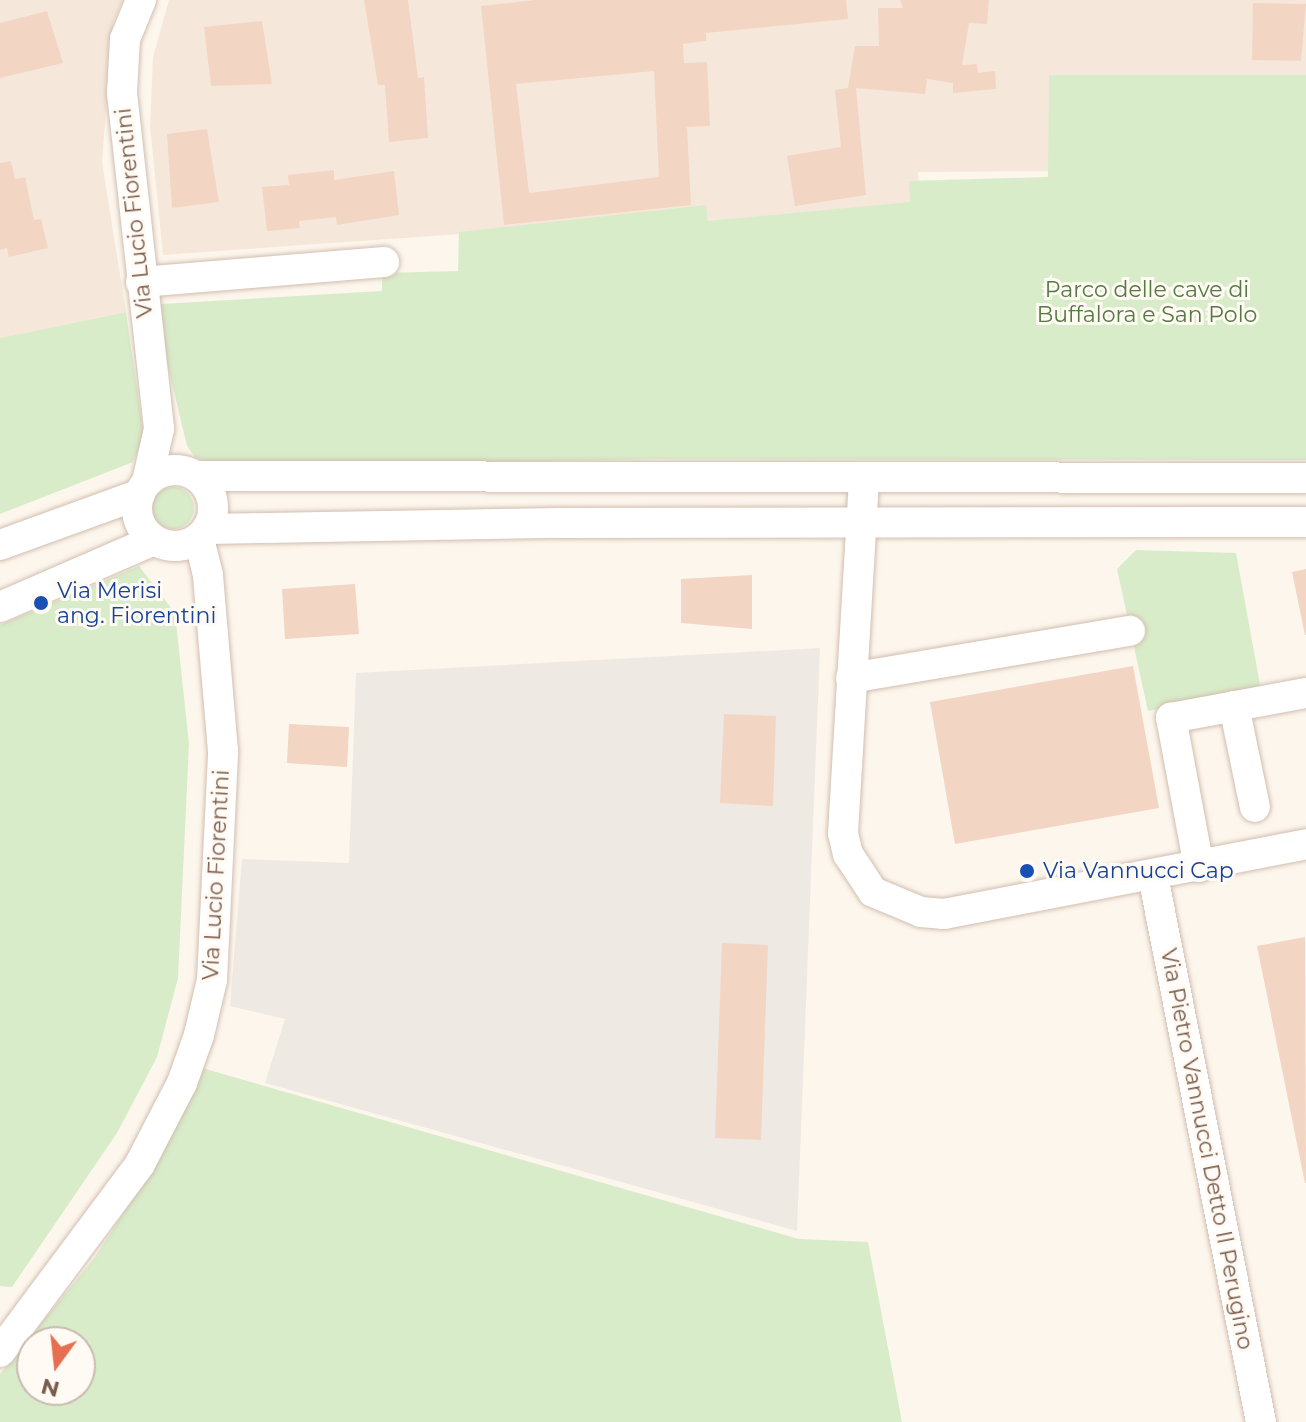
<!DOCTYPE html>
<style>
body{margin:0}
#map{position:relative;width:1306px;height:1422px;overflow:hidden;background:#fdf6ec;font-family:Montserrat,sans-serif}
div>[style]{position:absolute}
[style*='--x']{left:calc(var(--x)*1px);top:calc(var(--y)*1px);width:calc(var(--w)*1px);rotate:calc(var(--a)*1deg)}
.residential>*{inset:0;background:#f5e8da}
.industrial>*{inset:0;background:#efe9e4}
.green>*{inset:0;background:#d8ecc9}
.round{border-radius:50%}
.building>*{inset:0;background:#f3d5c3}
.roads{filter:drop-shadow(0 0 2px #d1beb0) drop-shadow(0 0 2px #d1beb0)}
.minor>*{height:30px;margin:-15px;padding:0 15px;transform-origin:15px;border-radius:15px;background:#fff}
.minor>.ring{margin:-15px;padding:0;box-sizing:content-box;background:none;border:30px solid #fff;border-radius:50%}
.dots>*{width:22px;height:22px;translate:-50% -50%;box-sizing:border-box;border:4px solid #fffaf3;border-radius:50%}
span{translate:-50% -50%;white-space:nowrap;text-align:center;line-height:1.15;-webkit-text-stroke:6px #fffaf3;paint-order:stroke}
.street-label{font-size:22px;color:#7a5c4d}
.park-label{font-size:22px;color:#537a41}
.transit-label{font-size:22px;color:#164399}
.left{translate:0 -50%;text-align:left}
.north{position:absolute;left:16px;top:1326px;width:80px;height:80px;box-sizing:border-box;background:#fffaf3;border:2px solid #cabbb1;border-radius:50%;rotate:195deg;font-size:22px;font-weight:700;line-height:32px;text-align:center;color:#7a5c4d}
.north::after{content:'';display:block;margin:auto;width:28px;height:36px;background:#e76f51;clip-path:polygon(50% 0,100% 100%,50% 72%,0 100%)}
</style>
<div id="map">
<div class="residential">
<div style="clip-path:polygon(0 0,123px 0,113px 21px,102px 162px,126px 312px,0 338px)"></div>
<div style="clip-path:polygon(169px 0,1306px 0,1306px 75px,1053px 78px,1052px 171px,918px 172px,927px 367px,461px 234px,163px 255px,150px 127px,153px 57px)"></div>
</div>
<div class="industrial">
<div style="clip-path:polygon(820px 648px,797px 1231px,265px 1083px,285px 1019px,230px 1006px,242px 859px,349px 863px,356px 673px)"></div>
</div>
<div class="green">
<div style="clip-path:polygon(1049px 75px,1306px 75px,1306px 460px,651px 459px,216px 467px,195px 457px,187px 446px,154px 308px,161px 304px,382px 291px,382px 273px,458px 271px,459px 232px,706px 205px,708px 221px,910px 202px,909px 181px,1048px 177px)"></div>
<div style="clip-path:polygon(126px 312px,144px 436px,133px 462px,0 514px,0 338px)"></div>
<div class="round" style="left:152px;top:487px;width:42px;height:42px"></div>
<div style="clip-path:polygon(1136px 550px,1236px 553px,1261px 690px,1148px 711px,1117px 569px)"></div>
<div style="clip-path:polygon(139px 566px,175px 613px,189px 744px,178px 978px,157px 1057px,117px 1133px,12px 1287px,0 1286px,0 625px)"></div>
<div style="clip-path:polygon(evenodd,202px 1068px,799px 1239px,868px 1242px,902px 1422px,0 1422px,0 1374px,95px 1257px,152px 1169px,202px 1068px,32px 1342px,80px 1342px,80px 1390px,32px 1390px,32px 1342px)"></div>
</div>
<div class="building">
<div style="clip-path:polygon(364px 0,408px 0,418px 78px,424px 77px,428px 138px,389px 142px,385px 85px,378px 85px)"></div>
<div style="clip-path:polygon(evenodd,535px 0,846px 0,848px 19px,706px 33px,706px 41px,683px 44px,684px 63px,707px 62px,710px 126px,687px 127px,691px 205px,504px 225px,481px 6px,535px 0,654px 71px,659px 177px,529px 193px,516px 84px,654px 71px)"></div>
<div style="clip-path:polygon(900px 0,989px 0,987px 24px,969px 23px,962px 65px,977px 64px,978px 73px,995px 71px,996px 89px,953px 93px,953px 83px,927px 79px,925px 94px,856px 88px,866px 195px,795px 206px,787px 156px,841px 147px,835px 90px,848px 88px,855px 46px,879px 46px,878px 8px,903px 8px)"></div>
<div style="clip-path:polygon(1253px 3px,1306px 4px,1301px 61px,1252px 60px)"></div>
<div style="clip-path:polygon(47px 11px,63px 63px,0 78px,0 23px)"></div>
<div style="clip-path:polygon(262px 21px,272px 84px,211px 86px,204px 27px)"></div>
<div style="clip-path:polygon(207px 129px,219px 202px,172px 208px,167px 134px)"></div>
<div style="clip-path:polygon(11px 161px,15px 179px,25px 177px,34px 220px,41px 219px,48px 248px,9px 257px,7px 248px,0 250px,0 163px)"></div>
<div style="clip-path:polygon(334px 170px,334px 180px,394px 171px,399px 215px,337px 225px,336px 217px,299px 221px,300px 228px,267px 231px,262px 187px,289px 185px,288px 175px)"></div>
<div style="clip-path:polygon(1306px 569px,1306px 635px,1305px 635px,1292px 572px)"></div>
<div style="clip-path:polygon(752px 575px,752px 629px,681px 623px,681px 579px)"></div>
<div style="clip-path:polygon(355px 584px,359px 634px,285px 639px,282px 589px)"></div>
<div style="clip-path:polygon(1133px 666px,1159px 808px,955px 844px,930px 702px)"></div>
<div style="clip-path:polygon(724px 714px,776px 716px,773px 806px,720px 803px)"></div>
<div style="clip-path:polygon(289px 724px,349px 727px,347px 767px,287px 763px)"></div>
<div style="clip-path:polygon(1305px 937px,1306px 1183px,1305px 1183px,1257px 946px)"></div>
<div style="clip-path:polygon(722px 943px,768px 945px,761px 1140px,715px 1138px)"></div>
</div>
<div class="roads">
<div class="minor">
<div style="--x:141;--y:0;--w:42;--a:112.3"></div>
<div style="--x:125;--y:39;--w:54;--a:93.2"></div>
<div style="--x:122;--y:93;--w:338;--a:83.7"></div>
<div style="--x:159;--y:429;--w:54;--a:102.8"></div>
<div style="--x:141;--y:282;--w:244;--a:-4.7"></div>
<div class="ring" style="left:137px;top:470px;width:46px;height:46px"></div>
<div style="--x:196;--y:476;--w:1110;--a:0.1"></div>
<div style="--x:864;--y:480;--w:354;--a:93.4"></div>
<div style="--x:843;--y:833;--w:22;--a:77"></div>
<div style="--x:848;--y:854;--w:45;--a:56.7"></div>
<div style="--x:873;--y:892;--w:52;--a:22.6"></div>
<div style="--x:921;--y:912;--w:23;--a:5"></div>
<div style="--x:944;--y:914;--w:369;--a:-10.9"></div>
<div style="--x:207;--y:529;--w:351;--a:-1"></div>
<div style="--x:558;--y:523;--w:748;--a:-0.08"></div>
<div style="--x:0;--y:545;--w:149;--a:-20"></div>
<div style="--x:0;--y:607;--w:168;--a:-23.5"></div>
<div style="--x:851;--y:678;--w:283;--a:-9.6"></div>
<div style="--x:1234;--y:706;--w:103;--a:78.3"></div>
<div style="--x:1199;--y:867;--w:152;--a:-100.6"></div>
<div style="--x:1171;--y:718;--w:137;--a:-10.5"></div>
<div style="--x:1153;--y:876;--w:557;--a:78.81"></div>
<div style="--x:0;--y:1352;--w:234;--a:-53.3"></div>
<div style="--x:140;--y:1164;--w:91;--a:-62.6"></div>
<div style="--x:182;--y:1083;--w:51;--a:-70.5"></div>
<div style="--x:199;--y:1035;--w:57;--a:-76.7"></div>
<div style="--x:212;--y:980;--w:229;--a:-87.2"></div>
<div style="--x:223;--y:751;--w:177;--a:-94.9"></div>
<div style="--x:208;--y:575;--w:38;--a:-104"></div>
</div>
</div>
<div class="dots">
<div style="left:41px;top:603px;background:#1a4fb4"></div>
<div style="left:1027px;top:871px;background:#1a4fb4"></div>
</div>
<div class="street-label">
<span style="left:134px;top:213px;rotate:-96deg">Via Lucio Fiorentini</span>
<span style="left:216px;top:875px;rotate:-87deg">Via Lucio Fiorentini</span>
<span style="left:1207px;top:1149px;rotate:79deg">Via Pietro Vannucci Detto Il Perugino</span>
</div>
<div class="park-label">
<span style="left:1147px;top:302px">Parco delle cave di<br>Buffalora e San Polo</span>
</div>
<div class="transit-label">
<span class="left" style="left:57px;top:603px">Via Merisi<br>ang. Fiorentini</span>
<span class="left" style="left:1043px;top:871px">Via Vannucci Cap</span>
</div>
<div class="north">N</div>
</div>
